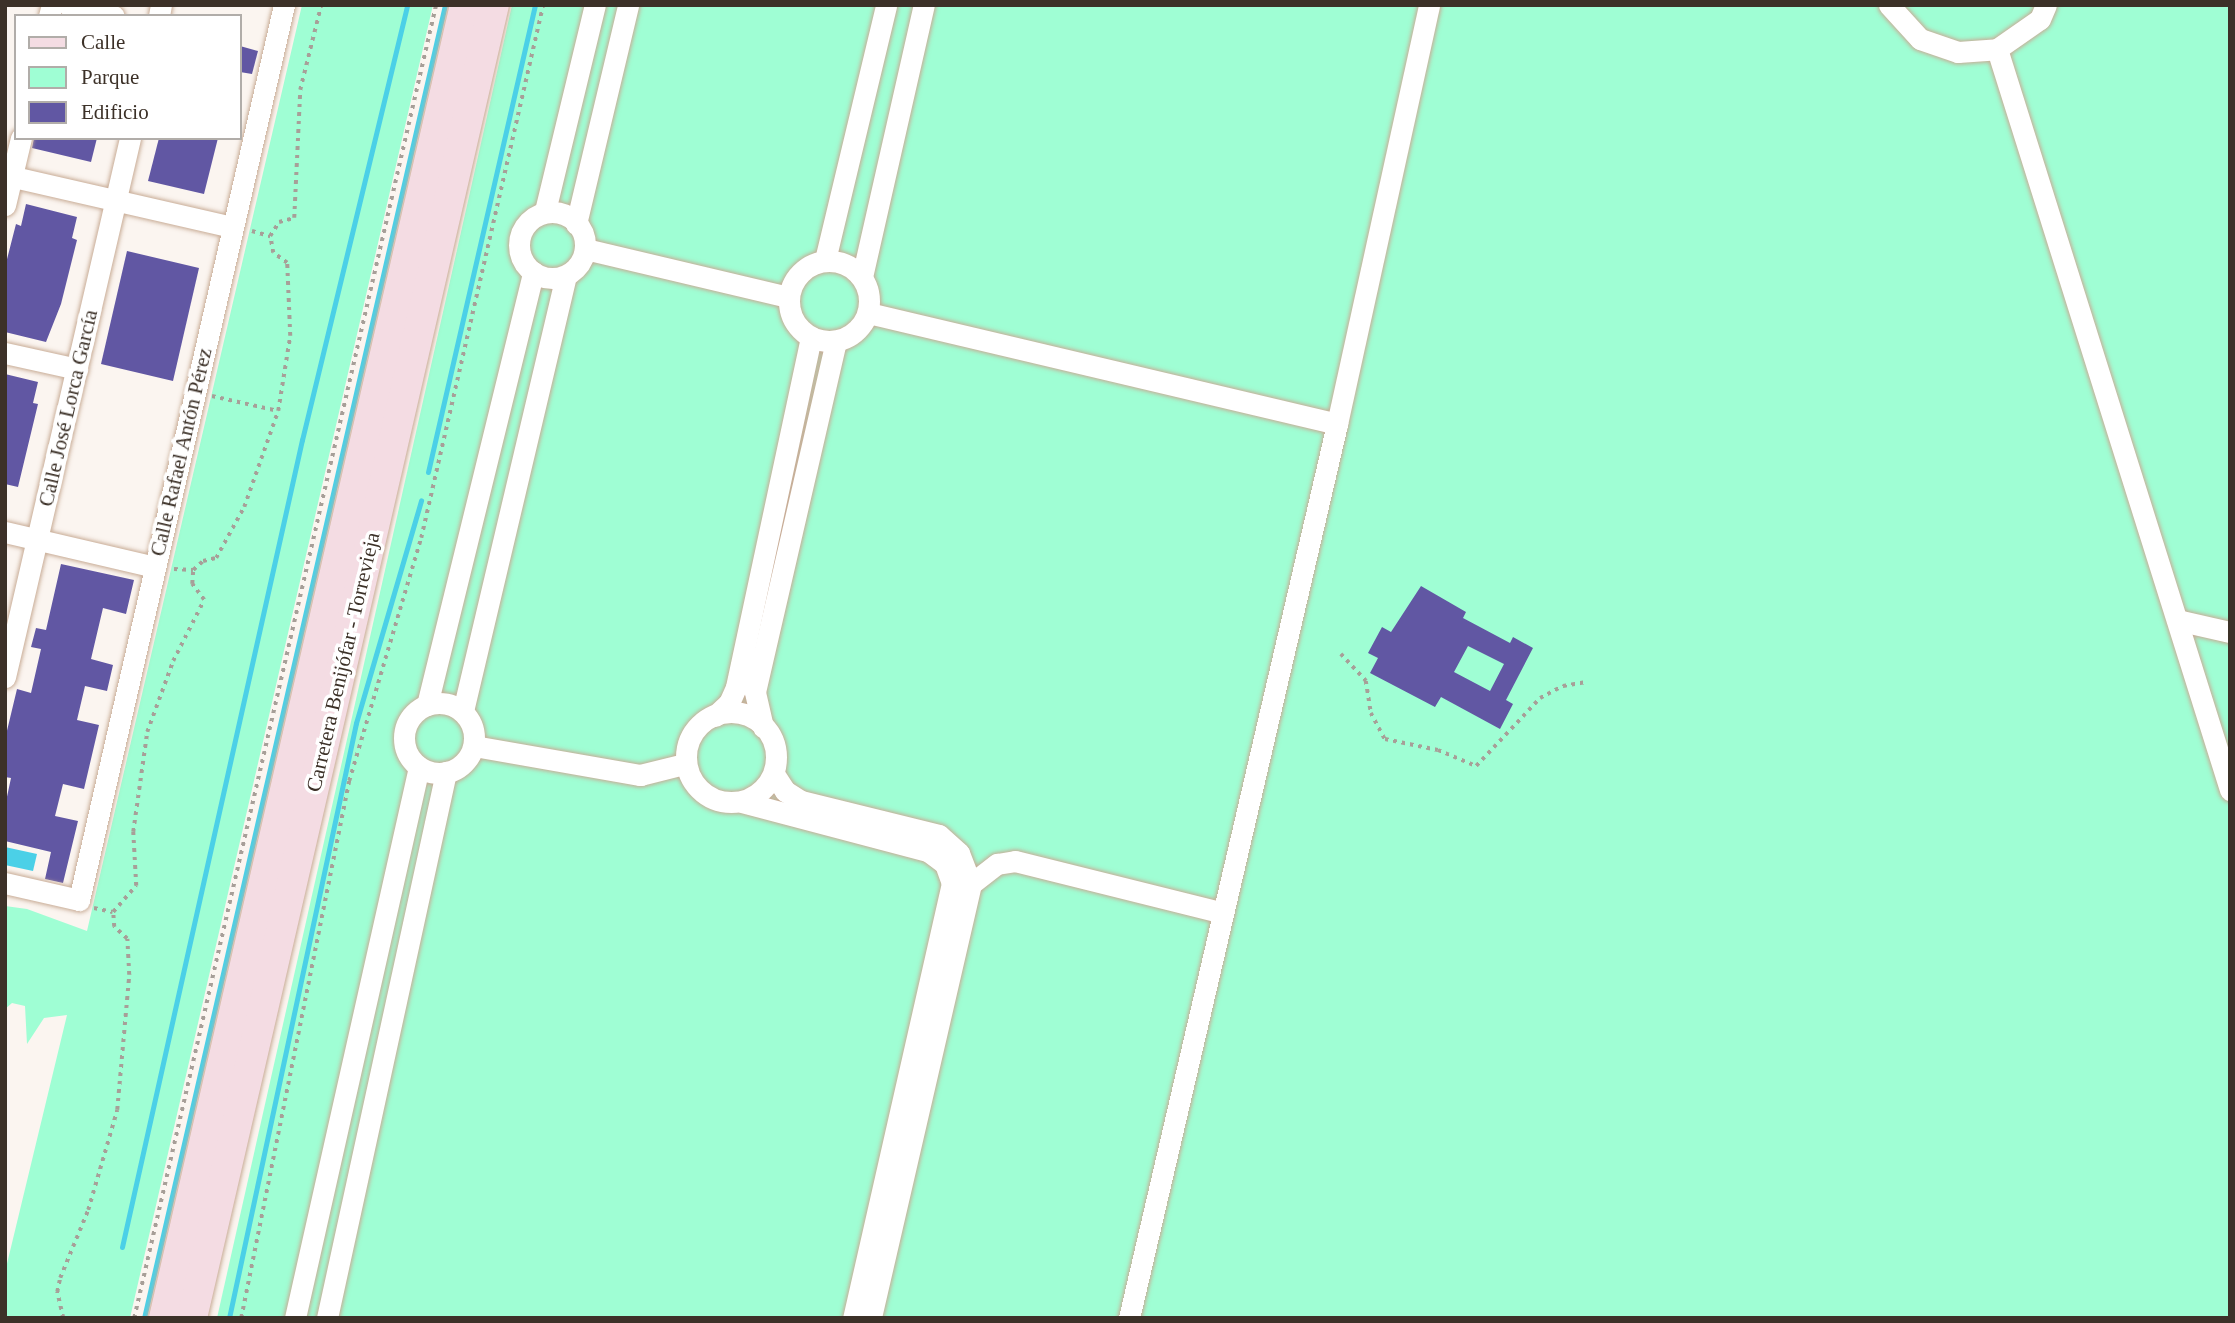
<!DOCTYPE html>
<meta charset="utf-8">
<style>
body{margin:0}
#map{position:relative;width:2235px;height:1323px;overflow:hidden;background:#fbf5f0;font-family:"Times New Roman",serif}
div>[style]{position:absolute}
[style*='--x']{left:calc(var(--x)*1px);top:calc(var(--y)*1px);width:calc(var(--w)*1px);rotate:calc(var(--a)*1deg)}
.green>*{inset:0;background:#9ffed4}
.water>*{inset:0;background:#4bd0e7}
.stream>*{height:5px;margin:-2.5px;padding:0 2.5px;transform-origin:2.5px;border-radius:2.5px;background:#4bd0e7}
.building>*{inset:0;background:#6157a3}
.path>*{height:3.5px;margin-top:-1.75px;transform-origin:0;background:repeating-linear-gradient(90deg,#a79f98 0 3.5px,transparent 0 8.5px)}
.roads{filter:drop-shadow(0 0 2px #c8ac96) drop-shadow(0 0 2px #c8ac96)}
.minor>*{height:21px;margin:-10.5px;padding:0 10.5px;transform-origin:10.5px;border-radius:10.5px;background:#fff}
.minor>.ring{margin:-10.5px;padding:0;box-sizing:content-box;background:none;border:21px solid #fff;border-radius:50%}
.secondary>*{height:30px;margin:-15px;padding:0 15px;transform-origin:15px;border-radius:15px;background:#f4dce3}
span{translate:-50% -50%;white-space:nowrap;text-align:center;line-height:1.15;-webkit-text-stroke:7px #fff;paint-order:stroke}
.street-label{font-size:21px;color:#3c3128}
.frame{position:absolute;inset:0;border:7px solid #3c3128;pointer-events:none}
.legend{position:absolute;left:14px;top:14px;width:228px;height:126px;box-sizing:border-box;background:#fff;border:2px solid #b1ada9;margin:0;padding:9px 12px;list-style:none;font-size:21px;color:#3c3128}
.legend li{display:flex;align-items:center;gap:14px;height:35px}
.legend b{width:35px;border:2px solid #b1ada9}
</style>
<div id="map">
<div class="green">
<div style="clip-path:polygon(302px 5px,433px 5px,130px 1318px,5px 1318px,5px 1272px,67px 1015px,44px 1018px,27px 1044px,25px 1006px,12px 1003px,5px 1009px,5px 906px,27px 909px,87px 931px)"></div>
<div style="clip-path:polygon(512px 5px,2230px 5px,2230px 1318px,217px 1318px)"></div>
</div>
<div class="water">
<div style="clip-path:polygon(5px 847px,37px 854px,33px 871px,5px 865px)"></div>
</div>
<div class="stream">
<div style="--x:428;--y:472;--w:479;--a:-77.1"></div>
<div style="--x:122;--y:1247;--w:827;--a:-77.43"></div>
<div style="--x:302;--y:440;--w:447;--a:-76.4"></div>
<div style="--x:144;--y:1318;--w:1347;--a:-77.09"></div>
<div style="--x:229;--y:1318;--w:608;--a:-77.95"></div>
<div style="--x:356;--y:723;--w:232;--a:-73.7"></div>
</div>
<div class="building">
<div style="clip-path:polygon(240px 46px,258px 51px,252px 74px,240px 72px)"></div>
<div style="clip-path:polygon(34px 138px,97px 138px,91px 162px,32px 148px)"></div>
<div style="clip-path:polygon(159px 138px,218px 138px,204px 194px,148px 181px)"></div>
<div style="clip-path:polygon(26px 204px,77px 217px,72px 238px,77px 240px,61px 304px,46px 342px,5px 332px,5px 267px,16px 224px,21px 226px)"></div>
<div style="clip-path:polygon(127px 251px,199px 268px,173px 381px,101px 364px)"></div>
<div style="clip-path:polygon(5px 374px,38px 382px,33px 403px,38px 404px,18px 487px,5px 484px)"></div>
<div style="clip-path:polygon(61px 564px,134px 580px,126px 614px,103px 608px,91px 659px,113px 665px,107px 691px,85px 686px,77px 720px,99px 725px,84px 789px,63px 784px,55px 816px,78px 821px,63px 883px,45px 879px,51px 852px,5px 841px,5px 806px,11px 778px,5px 777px,5px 739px,17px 689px,31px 693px,41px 649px,31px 647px,36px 628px,46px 630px)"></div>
<div style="clip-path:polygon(evenodd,1421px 586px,1466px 612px,1463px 618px,1510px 643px,1513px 637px,1533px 648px,1506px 700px,1513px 704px,1500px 729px,1441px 697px,1435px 707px,1370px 673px,1378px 658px,1368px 653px,1382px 627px,1391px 632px,1421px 586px,1468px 646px,1504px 664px,1490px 691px,1454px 672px,1468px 646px)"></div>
</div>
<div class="path">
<div style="--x:252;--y:231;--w:19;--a:16"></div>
<div style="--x:212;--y:396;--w:68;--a:12.8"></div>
<div style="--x:174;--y:569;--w:19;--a:3"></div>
<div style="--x:1341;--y:654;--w:37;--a:47"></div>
<div style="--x:1366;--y:681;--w:32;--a:81"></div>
<div style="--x:1371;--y:713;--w:30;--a:62"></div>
<div style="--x:1385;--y:739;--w:54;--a:11.7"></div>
<div style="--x:1438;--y:750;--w:41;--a:22.8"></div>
<div style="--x:1476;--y:766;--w:93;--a:-46.7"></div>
<div style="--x:1540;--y:698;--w:26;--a:-28"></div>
<div style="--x:1563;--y:686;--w:22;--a:-10"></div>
<div style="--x:94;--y:908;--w:19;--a:12"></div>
<div style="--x:63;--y:1318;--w:27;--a:-103"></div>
<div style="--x:57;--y:1292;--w:14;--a:-78"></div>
<div style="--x:60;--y:1278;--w:74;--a:-67.6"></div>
<div style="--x:88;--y:1210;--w:104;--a:-73.8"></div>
<div style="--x:117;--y:1110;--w:136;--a:-84.9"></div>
<div style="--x:129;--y:975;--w:36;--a:-93"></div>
<div style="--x:127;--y:939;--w:18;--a:-137"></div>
<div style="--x:114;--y:927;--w:15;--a:-94"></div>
<div style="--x:113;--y:912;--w:35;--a:-49"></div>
<div style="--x:136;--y:886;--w:54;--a:-93.2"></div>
<div style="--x:133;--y:832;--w:101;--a:-82"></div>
<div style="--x:147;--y:732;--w:76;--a:-69.9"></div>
<div style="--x:173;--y:661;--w:68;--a:-63.1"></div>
<div style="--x:204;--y:600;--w:20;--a:-127"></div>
<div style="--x:192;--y:584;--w:14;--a:-86"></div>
<div style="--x:193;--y:570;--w:13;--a:-42"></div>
<div style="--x:203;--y:561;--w:13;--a:-13"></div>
<div style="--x:216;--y:558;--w:58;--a:-61.2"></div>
<div style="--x:244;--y:507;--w:102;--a:-70.5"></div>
<div style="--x:278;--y:411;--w:76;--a:-80.9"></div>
<div style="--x:290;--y:336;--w:73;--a:-92.4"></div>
<div style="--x:287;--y:263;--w:17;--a:-144"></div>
<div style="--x:273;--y:253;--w:17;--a:-100"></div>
<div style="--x:270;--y:236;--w:17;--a:-57"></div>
<div style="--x:279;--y:222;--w:16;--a:-15"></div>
<div style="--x:294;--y:218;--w:128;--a:-87.3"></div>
<div style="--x:300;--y:90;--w:88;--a:-76.1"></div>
<div style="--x:134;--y:1318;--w:1347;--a:-77.05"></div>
<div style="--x:241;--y:1318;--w:548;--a:-78.63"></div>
<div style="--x:349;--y:781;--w:253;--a:-73.5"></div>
<div style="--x:421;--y:538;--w:547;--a:-77.11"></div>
</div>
<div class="roads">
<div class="minor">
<div style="--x:68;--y:5;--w:47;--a:13.4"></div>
<div style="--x:1889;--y:5;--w:46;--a:47.6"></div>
<div style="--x:1920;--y:39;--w:40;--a:18.9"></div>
<div style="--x:1958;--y:52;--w:39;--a:-4"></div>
<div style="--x:1997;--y:49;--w:52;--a:-34.9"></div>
<div style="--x:2040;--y:19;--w:15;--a:-67"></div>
<div style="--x:49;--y:16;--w:11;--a:-75"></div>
<div style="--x:159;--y:16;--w:11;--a:-80"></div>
<div style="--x:1997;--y:49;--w:777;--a:72.54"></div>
<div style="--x:5;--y:175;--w:233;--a:12.9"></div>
<div style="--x:5;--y:205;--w:69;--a:-76.6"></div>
<div style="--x:545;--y:211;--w:212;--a:-76.4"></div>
<div class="ring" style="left:519px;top:212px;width:45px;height:45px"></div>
<div style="--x:576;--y:224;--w:225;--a:-76.6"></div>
<div style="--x:585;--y:249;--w:209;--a:13.3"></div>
<div style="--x:825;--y:260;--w:262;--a:-76.5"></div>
<div class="ring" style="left:789px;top:261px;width:59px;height:59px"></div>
<div style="--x:862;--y:277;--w:279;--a:-77.2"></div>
<div style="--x:868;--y:313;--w:482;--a:13.3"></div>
<div style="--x:5;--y:353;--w:74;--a:12.5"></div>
<div style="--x:5;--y:532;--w:154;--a:13.1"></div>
<div style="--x:2177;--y:620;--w:54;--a:12.8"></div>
<div style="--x:5;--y:677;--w:553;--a:-76.94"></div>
<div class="ring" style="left:404px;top:703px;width:49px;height:49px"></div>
<div style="--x:427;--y:705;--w:446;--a:-76.2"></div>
<div style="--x:463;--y:711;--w:447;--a:-76.7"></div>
<div class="ring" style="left:686px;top:712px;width:69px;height:69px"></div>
<div style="--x:715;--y:716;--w:19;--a:-43"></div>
<div style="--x:729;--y:703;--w:17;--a:-66"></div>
<div style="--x:736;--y:687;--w:358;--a:-77.9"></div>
<div style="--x:763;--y:727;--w:36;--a:-103"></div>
<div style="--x:755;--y:692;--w:360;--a:-77"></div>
<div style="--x:474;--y:746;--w:169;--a:9.9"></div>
<div style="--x:640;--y:775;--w:45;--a:-14"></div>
<div style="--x:774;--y:774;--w:20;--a:57"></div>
<div style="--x:785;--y:791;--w:19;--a:32"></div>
<div style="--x:801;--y:801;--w:142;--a:13.8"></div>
<div style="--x:939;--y:835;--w:27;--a:42"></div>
<div style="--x:959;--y:853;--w:33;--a:69"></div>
<div style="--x:971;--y:884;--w:445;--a:103"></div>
<div style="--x:742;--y:802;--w:192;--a:14.8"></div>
<div style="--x:928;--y:851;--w:21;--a:37"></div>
<div style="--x:945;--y:864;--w:20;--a:70"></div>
<div style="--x:952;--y:883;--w:446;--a:102.8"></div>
<div style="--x:5;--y:883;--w:76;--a:12.9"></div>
<div style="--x:79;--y:900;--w:918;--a:-77.1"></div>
<div style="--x:971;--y:884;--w:33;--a:-38"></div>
<div style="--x:997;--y:864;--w:18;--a:-9"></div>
<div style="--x:1015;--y:861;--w:214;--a:14"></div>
<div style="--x:295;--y:1318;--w:565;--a:-77.32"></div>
<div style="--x:327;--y:1318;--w:559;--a:-77.7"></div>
<div style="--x:1129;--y:1318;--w:918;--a:-76.9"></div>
<div style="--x:1337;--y:424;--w:429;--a:-77.6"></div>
</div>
<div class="secondary">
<div style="--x:164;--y:1318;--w:1347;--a:-77.09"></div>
<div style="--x:192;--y:1318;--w:1347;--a:-77.05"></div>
</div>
</div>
<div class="street-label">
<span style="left:68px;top:408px;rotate:-77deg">Calle José Lorca García</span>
<span style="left:181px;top:452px;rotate:-77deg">Calle Rafael Antón Pérez</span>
<span style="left:343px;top:662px;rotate:-77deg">Carretera Benijófar - Torrevieja</span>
</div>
<div class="frame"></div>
<ul class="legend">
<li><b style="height:9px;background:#f4dce3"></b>Calle</li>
<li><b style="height:19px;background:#9ffed4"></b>Parque</li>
<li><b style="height:19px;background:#6157a3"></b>Edificio</li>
</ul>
</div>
